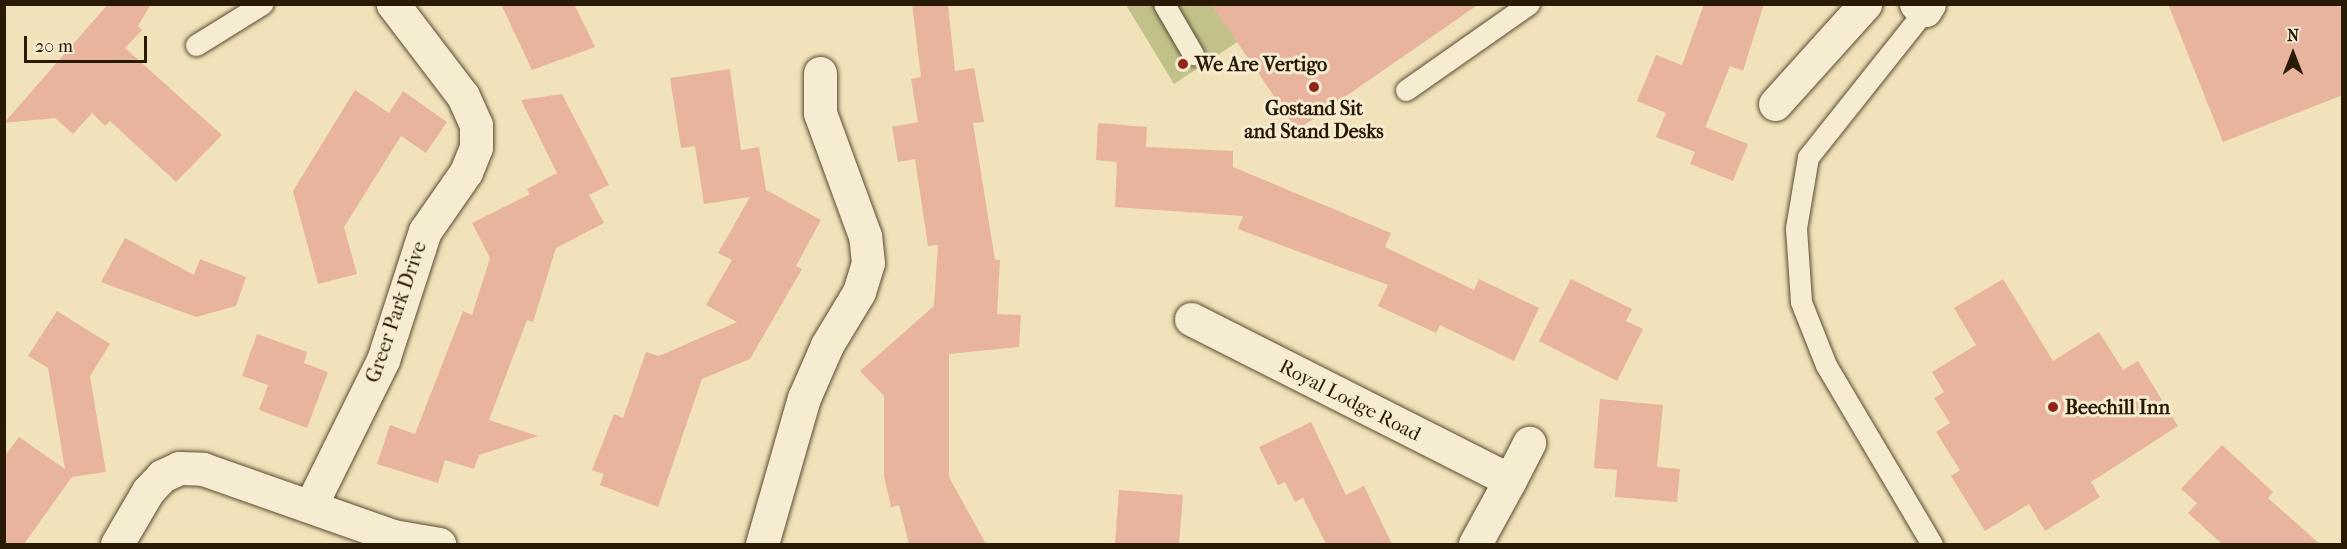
<!DOCTYPE html>
<style>
body{margin:0}
#map{position:relative;width:2347px;height:549px;overflow:hidden;background:#f1e2b9;font-family:"IM FELL French Canon",serif}
div>[style]{position:absolute}
[style*='--x']{left:calc(var(--x)*1px);top:calc(var(--y)*1px);width:calc(var(--w)*1px);rotate:calc(var(--a)*1deg)}
.green>*{inset:0;background:#c2c18a}
.building>*{inset:0;background:#e9b49e}
.roads{filter:drop-shadow(0 0 2px #5a4c32) drop-shadow(0 0 2px #5a4c32)}
.service>*{height:21px;margin:-10.5px;padding:0 10.5px;transform-origin:10.5px;border-radius:10.5px;background:#f6ecd2}
.minor>*{height:33px;margin:-16.5px;padding:0 16.5px;transform-origin:16.5px;border-radius:16.5px;background:#f6ecd2}
.dots>*{width:16px;height:16px;translate:-50% -50%;box-sizing:border-box;border:3px solid #f6ecd2;border-radius:50%}
span{translate:-50% -50%;white-space:nowrap;text-align:center;line-height:1.15;-webkit-text-stroke:6px #f6ecd2;paint-order:stroke}
.poi-label{font-size:20px;color:#281a05;font-weight:700}
.left{translate:0 -50%;text-align:left}
.street-label{font-size:20px;color:#281a05}
.frame{position:absolute;inset:0;border:6px solid #281a05;pointer-events:none}
.north{position:absolute;left:2263px;top:24px;width:60px;height:60px;-webkit-text-stroke:4px #f6ecd2;paint-order:stroke;rotate:0deg;font-size:16px;font-weight:700;line-height:24px;text-align:center;color:#281a05}
.north::after{content:'';display:block;margin:auto;width:21px;height:27px;background:#281a05;clip-path:polygon(50% 0,100% 100%,50% 72%,0 100%)}
.scale{position:absolute;left:24px;top:36px;width:123px;height:27px;box-sizing:border-box;border:3px solid #281a05;border-top:0;padding-left:8px;font-size:18px;line-height:21px;white-space:nowrap;color:#281a05;-webkit-text-stroke:4px #f6ecd2;paint-order:stroke}
</style>
<div id="map">
<div class="green">
<div style="clip-path:polygon(1126px 5px,1293px 5px,1174px 84px)"></div>
</div>
<div class="building">
<div style="clip-path:polygon(108px 4px,151px 4px,138px 26px,142px 30px,125px 48px,222px 135px,176px 182px,110px 121px,105px 126px,92px 113px,73px 134px,55px 118px,4px 123px)"></div>
<div style="clip-path:polygon(501px 4px,574px 4px,595px 47px,532px 70px)"></div>
<div style="clip-path:polygon(912px 4px,948px 4px,955px 71px,974px 68px,984px 122px,973px 123px,995px 260px,1000px 260px,997px 314px,1021px 315px,1019px 347px,949px 354px,949px 477px,986px 544px,909px 544px,899px 505px,891px 507px,884px 476px,884px 396px,860px 371px,934px 306px,938px 245px,928px 246px,915px 159px,898px 162px,892px 127px,918px 122px,911px 79px,921px 77px)"></div>
<div style="clip-path:polygon(1211px 4px,1479px 4px,1297px 130px)"></div>
<div style="clip-path:polygon(1704px 4px,1764px 4px,1743px 71px,1730px 66px,1703px 133px,1705px 127px,1748px 144px,1733px 181px,1690px 164px,1695px 152px,1656px 137px,1666px 113px,1637px 101px,1656px 55px,1682px 65px)"></div>
<div style="clip-path:polygon(2168px 4px,2343px 4px,2343px 95px,2223px 142px)"></div>
<div style="clip-path:polygon(730px 69px,741px 150px,759px 147px,766px 190px,821px 220px,796px 266px,802px 269px,750px 359px,702px 379px,658px 507px,600px 485px,604px 474px,592px 470px,614px 414px,623px 418px,646px 352px,659px 356px,737px 322px,706px 305px,732px 260px,718px 253px,750px 197px,704px 204px,695px 146px,681px 148px,670px 78px)"></div>
<div style="clip-path:polygon(355px 90px,389px 113px,403px 91px,447px 122px,426px 153px,401px 136px,344px 227px,357px 274px,318px 284px,293px 191px)"></div>
<div style="clip-path:polygon(562px 94px,609px 185px,589px 195px,604px 223px,556px 248px,533px 322px,527px 320px,489px 420px,538px 436px,479px 455px,474px 469px,445px 460px,438px 483px,377px 464px,390px 425px,415px 434px,463px 311px,472px 315px,490px 258px,472px 223px,530px 194px,527px 189px,557px 173px,521px 100px)"></div>
<div style="clip-path:polygon(1098px 123px,1147px 127px,1146px 147px,1233px 151px,1233px 167px,1391px 233px,1385px 247px,1474px 290px,1479px 279px,1539px 308px,1514px 361px,1440px 325px,1436px 333px,1378px 306px,1388px 285px,1238px 229px,1243px 216px,1115px 207px,1117px 162px,1096px 160px)"></div>
<div style="clip-path:polygon(125px 238px,194px 275px,200px 259px,246px 277px,236px 306px,196px 317px,101px 282px)"></div>
<div style="clip-path:polygon(1571px 279px,1632px 309px,1626px 321px,1643px 329px,1617px 381px,1539px 341px)"></div>
<div style="clip-path:polygon(2003px 279px,2053px 361px,2099px 332px,2123px 370px,2138px 361px,2178px 426px,2091px 482px,2100px 497px,2045px 531px,2029px 504px,1985px 531px,1951px 476px,1960px 470px,1936px 432px,1950px 423px,1934px 398px,1944px 392px,1932px 372px,1976px 345px,1954px 308px)"></div>
<div style="clip-path:polygon(57px 311px,110px 344px,90px 376px,106px 472px,72px 477px,24px 544px,4px 544px,4px 457px,19px 437px,65px 469px,48px 368px,28px 356px)"></div>
<div style="clip-path:polygon(257px 334px,307px 352px,304px 363px,328px 372px,307px 428px,259px 410px,268px 385px,242px 376px)"></div>
<div style="clip-path:polygon(1600px 399px,1663px 405px,1657px 467px,1680px 469px,1677px 502px,1615px 497px,1617px 470px,1594px 468px)"></div>
<div style="clip-path:polygon(1311px 422px,1346px 495px,1364px 486px,1392px 544px,1326px 544px,1303px 498px,1295px 502px,1285px 482px,1278px 485px,1259px 447px)"></div>
<div style="clip-path:polygon(2222px 445px,2273px 492px,2268px 498px,2320px 544px,2222px 544px,2188px 513px,2197px 503px,2181px 489px)"></div>
<div style="clip-path:polygon(1119px 490px,1183px 495px,1179px 544px,1115px 544px)"></div>
</div>
<div class="roads">
<div class="service">
<div style="--x:1164;--y:4;--w:58;--a:59.9"></div>
<div style="--x:1925;--y:10;--w:188;--a:128.5"></div>
<div style="--x:1808;--y:157;--w:72;--a:99.6"></div>
<div style="--x:1796;--y:228;--w:74;--a:86.1"></div>
<div style="--x:1801;--y:302;--w:68;--a:68.4"></div>
<div style="--x:1826;--y:365;--w:208;--a:59.4"></div>
<div style="--x:196;--y:45;--w:78;--a:-31.8"></div>
<div style="--x:1406;--y:90;--w:150;--a:-35"></div>
</div>
<div class="minor">
<div style="--x:1916;--y:4;--w:11;--a:34"></div>
<div style="--x:1925;--y:10;--w:7;--a:-56"></div>
<div style="--x:1775;--y:104;--w:135;--a:-48"></div>
<div style="--x:1191;--y:319;--w:357;--a:26.8"></div>
<div style="--x:1510;--y:480;--w:73;--a:118.7"></div>
<div style="--x:1510;--y:480;--w:42;--a:-62.8"></div>
<div style="--x:311;--y:505;--w:162;--a:-63.6"></div>
<div style="--x:383;--y:360;--w:136;--a:-72"></div>
<div style="--x:425;--y:231;--w:72;--a:-55.2"></div>
<div style="--x:466;--y:172;--w:27;--a:-68"></div>
<div style="--x:476;--y:147;--w:22;--a:-90"></div>
<div style="--x:476;--y:125;--w:32;--a:-114"></div>
<div style="--x:463;--y:96;--w:116;--a:-127.3"></div>
<div style="--x:117;--y:544;--w:61;--a:-59.7"></div>
<div style="--x:148;--y:491;--w:21;--a:-47"></div>
<div style="--x:162;--y:476;--w:19;--a:-25"></div>
<div style="--x:179;--y:468;--w:24;--a:2"></div>
<div style="--x:203;--y:469;--w:201;--a:19.4"></div>
<div style="--x:393;--y:536;--w:47;--a:9.9"></div>
<div style="--x:762;--y:544;--w:152;--a:-74"></div>
<div style="--x:804;--y:398;--w:58;--a:-66.5"></div>
<div style="--x:827;--y:345;--w:62;--a:-58.9"></div>
<div style="--x:859;--y:292;--w:30;--a:-73"></div>
<div style="--x:868;--y:263;--w:27;--a:-96"></div>
<div style="--x:865;--y:236;--w:131;--a:-110.1"></div>
<div style="--x:820;--y:113;--w:40;--a:-90"></div>
</div>
</div>
<div class="dots">
<div style="left:1183px;top:64px;background:#8f2418"></div>
<div style="left:1314px;top:87px;background:#8f2418"></div>
<div style="left:2053px;top:407px;background:#8f2418"></div>
</div>
<div class="poi-label">
<span class="left" style="left:1195px;top:64px">We Are Vertigo</span>
<span style="left:1314px;top:120px">Gostand Sit<br>and Stand Desks</span>
<span class="left" style="left:2065px;top:407px">Beechill Inn</span>
</div>
<div class="street-label">
<span style="left:396px;top:312px;rotate:-71deg">Greer Park Drive</span>
<span style="left:1350px;top:400px;rotate:27deg">Royal Lodge Road</span>
</div>
<div class="frame"></div>
<div class="north">N</div>
<div class="scale">20 m</div>
</div>
